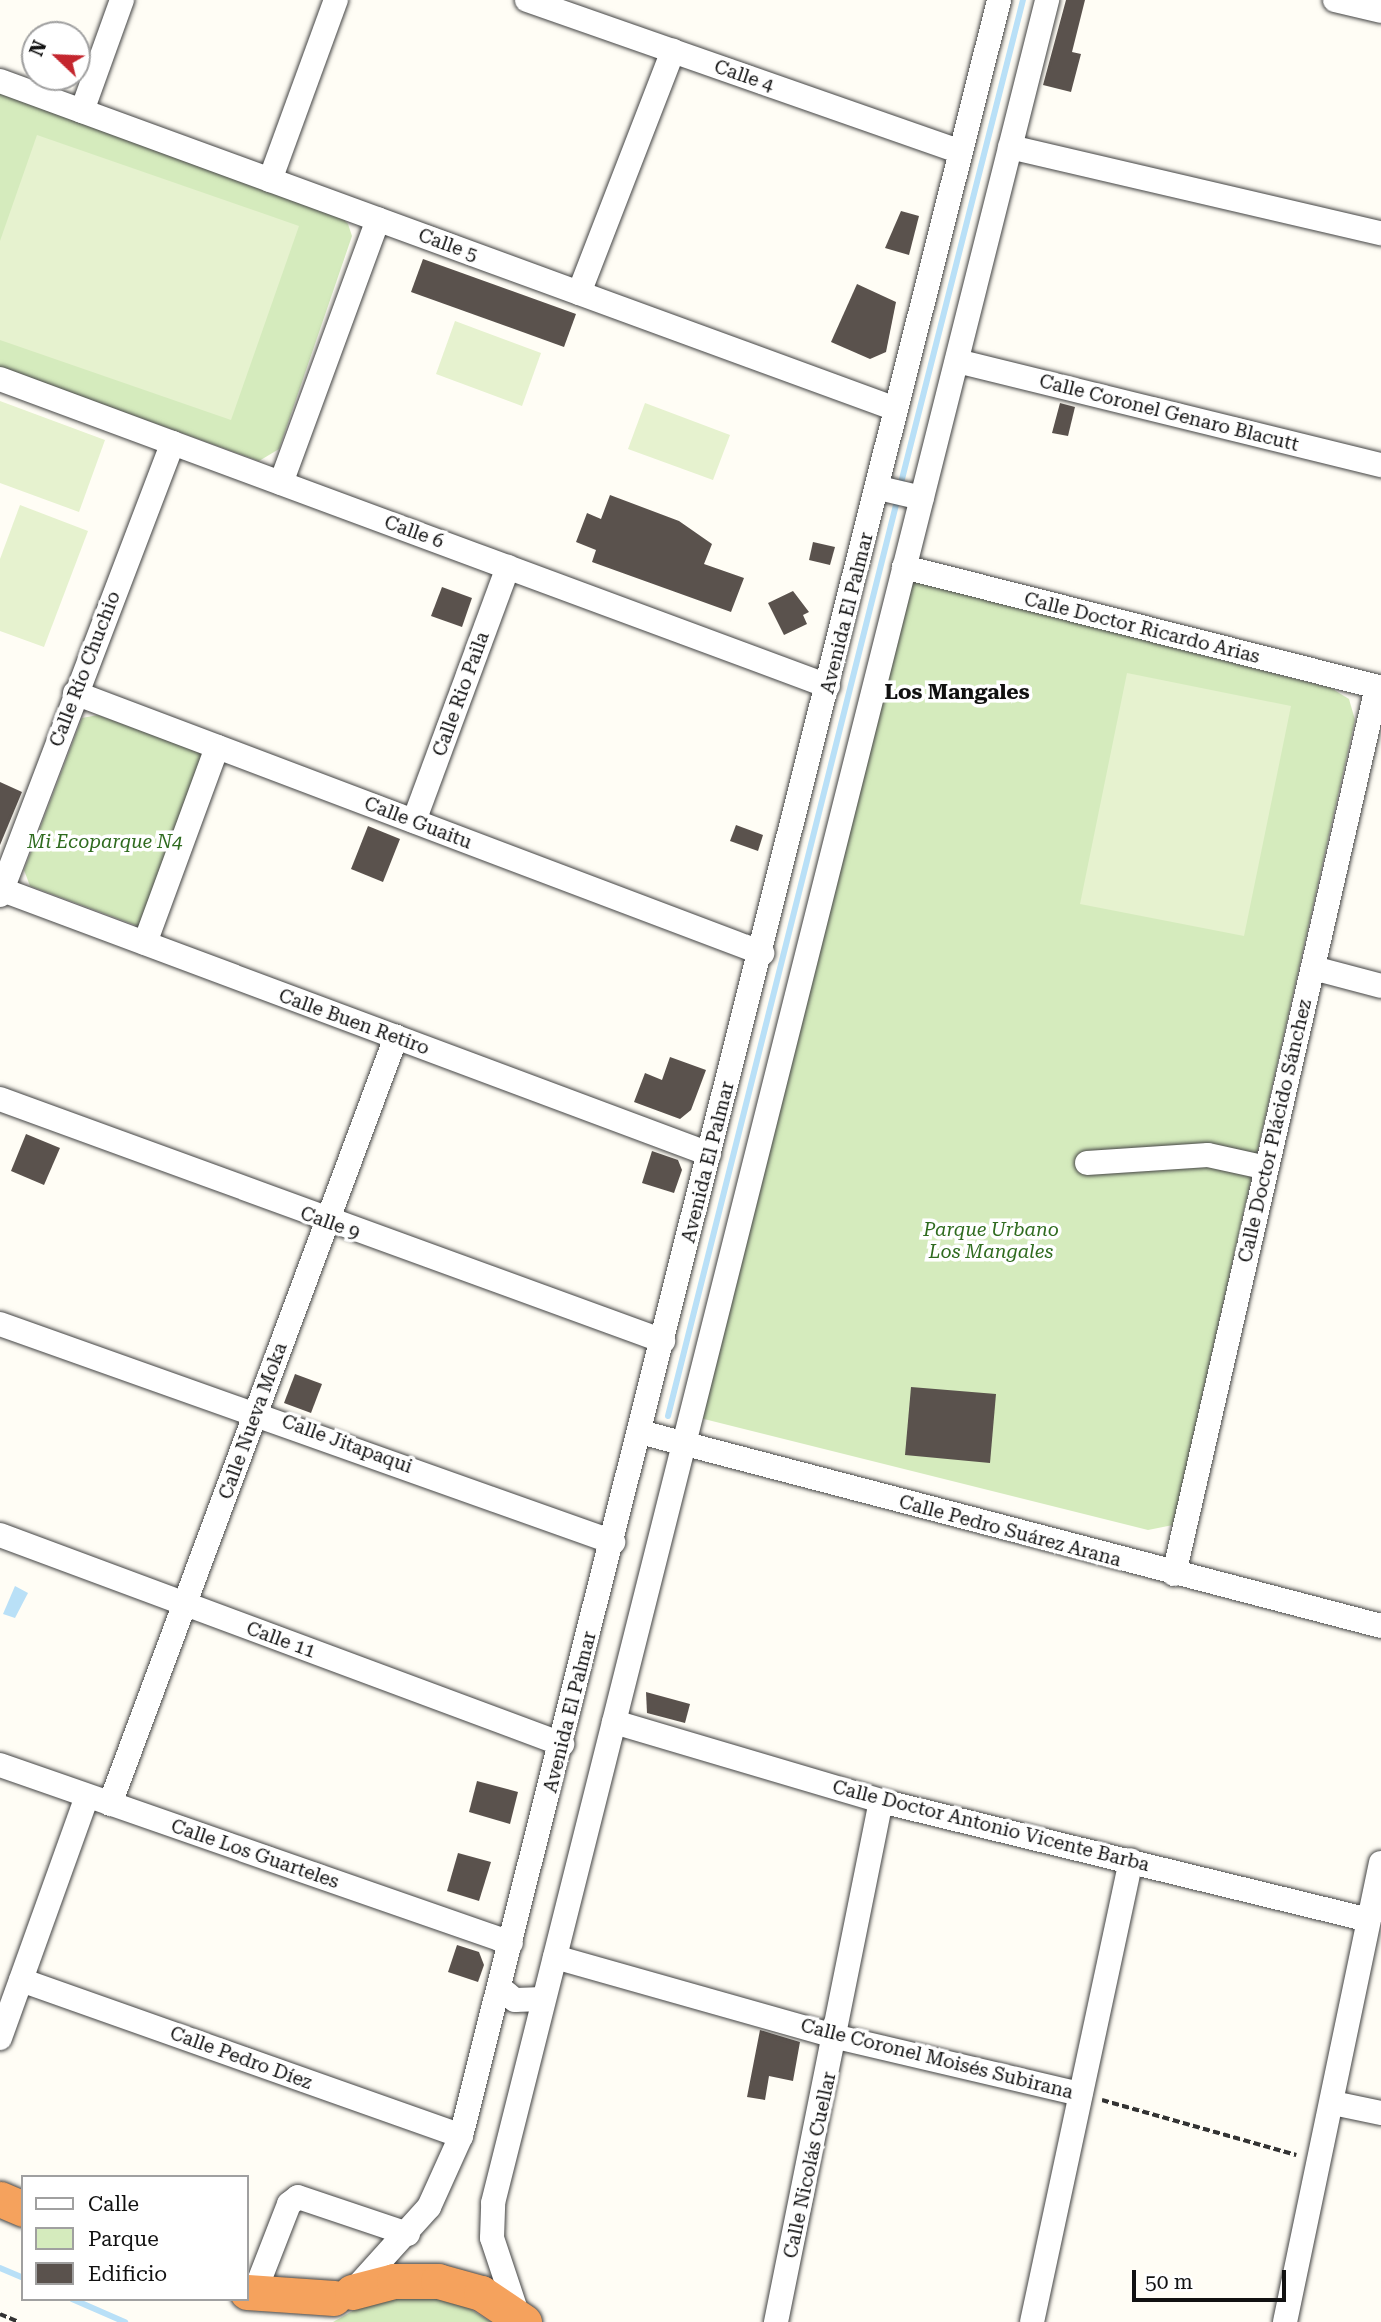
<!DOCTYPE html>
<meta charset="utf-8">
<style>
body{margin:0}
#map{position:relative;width:1381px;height:2322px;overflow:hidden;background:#fffdf5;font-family:"Roboto Serif",serif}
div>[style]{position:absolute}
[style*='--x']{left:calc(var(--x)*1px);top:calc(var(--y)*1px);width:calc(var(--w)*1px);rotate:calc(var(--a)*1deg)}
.green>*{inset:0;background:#d5ebbd}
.pitch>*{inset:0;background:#e6f2cf}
.water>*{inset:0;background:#b9e0f7}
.stream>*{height:6px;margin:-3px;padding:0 3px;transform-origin:3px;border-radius:3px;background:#b9e0f7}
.building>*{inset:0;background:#5a524d}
.path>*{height:3.5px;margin-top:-1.75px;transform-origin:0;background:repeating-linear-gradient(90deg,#333 0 7px,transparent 0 10.5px)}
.roads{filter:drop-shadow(0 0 2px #444) drop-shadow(0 0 2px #444)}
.minor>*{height:24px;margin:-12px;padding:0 12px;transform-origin:12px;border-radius:12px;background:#fff}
.highway>*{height:35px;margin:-17.5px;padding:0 17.5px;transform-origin:17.5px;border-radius:17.5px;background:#f5a25d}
span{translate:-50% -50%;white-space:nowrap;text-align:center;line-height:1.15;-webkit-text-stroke:7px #fff;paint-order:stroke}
.street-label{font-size:19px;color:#111}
.park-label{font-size:19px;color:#2f6b1f;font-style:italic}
.neighbourhood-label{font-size:21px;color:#111;font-weight:700}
.legend{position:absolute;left:21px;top:2175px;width:228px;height:126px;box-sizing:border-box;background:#fff;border:2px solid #a0a0a0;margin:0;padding:9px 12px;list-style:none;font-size:21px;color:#111}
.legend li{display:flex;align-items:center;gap:14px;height:35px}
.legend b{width:35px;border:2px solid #a0a0a0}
.north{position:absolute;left:21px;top:21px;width:70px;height:70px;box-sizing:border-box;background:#fff;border:2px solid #a0a0a0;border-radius:50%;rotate:293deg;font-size:19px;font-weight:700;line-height:28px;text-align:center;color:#111}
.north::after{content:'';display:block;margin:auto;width:24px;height:32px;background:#c4262e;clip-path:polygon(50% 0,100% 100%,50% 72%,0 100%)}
.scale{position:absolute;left:1132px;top:2270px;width:154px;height:32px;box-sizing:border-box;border:4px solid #111;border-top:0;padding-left:9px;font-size:21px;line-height:24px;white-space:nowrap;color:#111;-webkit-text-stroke:5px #fff;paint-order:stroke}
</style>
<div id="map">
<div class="green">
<div style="clip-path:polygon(0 91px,339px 214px,348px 224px,352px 236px,279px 449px,259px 461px,0 367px)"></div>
<div style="clip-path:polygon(908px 580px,1331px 688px,1349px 699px,1355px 720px,1173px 1525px,1148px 1530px,700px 1418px)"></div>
<div style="clip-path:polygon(98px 715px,207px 755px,143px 928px,30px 886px,24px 870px,82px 718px)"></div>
<div style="clip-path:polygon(422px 2295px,462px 2304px,491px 2322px,333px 2322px,370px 2301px)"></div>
</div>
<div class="pitch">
<div style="clip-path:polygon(37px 135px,299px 226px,231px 420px,0 340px,0 241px)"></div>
<div style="clip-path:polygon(455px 321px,541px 353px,522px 406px,436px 374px)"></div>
<div style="clip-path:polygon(0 401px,105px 440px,79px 512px,0 483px)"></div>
<div style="clip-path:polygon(645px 403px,730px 435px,713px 480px,628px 449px)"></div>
<div style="clip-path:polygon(20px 505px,88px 531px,44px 647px,0 631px,0 559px)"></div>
<div style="clip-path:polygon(1127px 673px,1291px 706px,1244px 936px,1080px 904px)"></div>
</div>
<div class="water">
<div style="clip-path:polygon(15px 1586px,28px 1593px,15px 1618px,3px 1614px)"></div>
</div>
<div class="stream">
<div style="--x:900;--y:487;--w:502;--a:-75.83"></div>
<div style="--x:668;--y:1416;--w:947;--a:-75.95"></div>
<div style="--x:0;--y:2268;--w:25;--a:23"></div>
<div style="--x:72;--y:2299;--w:58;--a:23.5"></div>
</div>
<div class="building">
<div style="clip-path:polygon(1066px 0,1085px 0,1072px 52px,1081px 54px,1071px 92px,1043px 85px)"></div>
<div style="clip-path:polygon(901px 211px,919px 216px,909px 255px,885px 248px)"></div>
<div style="clip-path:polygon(423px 259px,576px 314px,564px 347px,411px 292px)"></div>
<div style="clip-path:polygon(857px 284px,896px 302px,886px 352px,870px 359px,831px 342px)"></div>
<div style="clip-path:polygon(1060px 403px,1075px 407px,1068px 436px,1052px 433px)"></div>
<div style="clip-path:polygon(610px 495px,679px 521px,712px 544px,704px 564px,744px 578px,731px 612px,592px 562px,596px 550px,576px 542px,587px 513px,601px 519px)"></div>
<div style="clip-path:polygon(813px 542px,835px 547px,830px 565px,809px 560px)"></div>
<div style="clip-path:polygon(442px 587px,472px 598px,462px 627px,431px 616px)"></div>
<div style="clip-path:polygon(793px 591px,809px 612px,803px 615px,807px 624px,784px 635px,768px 603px)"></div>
<div style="clip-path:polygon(0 782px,22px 792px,0 845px)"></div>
<div style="clip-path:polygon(736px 825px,763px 835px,758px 851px,730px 841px)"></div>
<div style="clip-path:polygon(368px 826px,400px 839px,383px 882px,351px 869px)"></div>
<div style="clip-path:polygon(670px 1057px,706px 1070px,691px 1110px,680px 1119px,634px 1102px,645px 1073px,662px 1080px)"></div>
<div style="clip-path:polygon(26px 1134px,60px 1148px,44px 1185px,11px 1171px)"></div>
<div style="clip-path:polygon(652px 1151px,678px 1160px,682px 1170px,674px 1193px,642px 1183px)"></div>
<div style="clip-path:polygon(295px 1374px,322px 1384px,311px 1413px,284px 1403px)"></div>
<div style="clip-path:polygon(911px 1387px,996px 1394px,990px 1463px,905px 1455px)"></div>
<div style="clip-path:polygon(646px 1692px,690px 1704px,685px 1723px,647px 1713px)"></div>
<div style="clip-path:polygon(477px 1781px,518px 1792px,510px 1824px,469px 1812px)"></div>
<div style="clip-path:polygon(458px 1853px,491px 1862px,479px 1901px,447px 1891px)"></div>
<div style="clip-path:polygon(457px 1945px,479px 1952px,484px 1965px,478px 1982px,448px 1972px)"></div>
<div style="clip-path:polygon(760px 2030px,800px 2042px,793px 2081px,769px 2076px,765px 2100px,747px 2097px)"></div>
</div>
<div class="path">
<div style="--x:1102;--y:2100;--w:202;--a:15.8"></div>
<div style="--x:0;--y:2314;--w:21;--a:23"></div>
</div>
<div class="roads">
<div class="minor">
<div style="--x:527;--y:0;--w:459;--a:19.3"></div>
<div style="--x:1335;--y:0;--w:47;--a:13.4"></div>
<div style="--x:0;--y:81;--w:954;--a:20.11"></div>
<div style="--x:82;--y:111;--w:118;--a:-70.2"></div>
<div style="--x:1010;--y:147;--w:381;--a:13.1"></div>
<div style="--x:270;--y:180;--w:192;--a:-69.9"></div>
<div style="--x:579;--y:293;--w:260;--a:-68.8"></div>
<div style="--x:957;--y:361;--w:437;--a:13.8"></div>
<div style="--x:0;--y:379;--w:883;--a:20.34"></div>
<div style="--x:281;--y:483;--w:281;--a:-69.8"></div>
<div style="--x:879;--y:488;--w:44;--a:13.1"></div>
<div style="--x:904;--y:567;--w:492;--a:14.2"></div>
<div style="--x:75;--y:693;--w:735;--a:20.73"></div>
<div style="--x:414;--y:821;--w:271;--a:-69.7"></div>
<div style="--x:0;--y:889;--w:757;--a:20.49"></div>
<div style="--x:0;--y:895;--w:484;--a:-69.1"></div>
<div style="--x:145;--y:943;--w:209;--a:-69.8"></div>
<div style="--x:1313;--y:968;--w:70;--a:14.8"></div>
<div style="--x:0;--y:1099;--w:706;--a:20.05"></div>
<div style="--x:1087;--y:1163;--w:121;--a:-3.8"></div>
<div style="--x:1208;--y:1155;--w:60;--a:12.4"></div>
<div style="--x:0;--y:1324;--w:651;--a:19.58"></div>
<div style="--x:640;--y:1432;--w:766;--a:14.67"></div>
<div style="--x:0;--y:1535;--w:600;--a:20.4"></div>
<div style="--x:1174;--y:1574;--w:910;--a:-77.11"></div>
<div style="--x:614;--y:1722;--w:278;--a:16.5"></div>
<div style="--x:881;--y:1801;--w:502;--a:13.7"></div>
<div style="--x:0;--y:1765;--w:541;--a:19.21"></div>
<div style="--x:110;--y:1804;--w:819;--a:-69.55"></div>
<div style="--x:555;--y:1957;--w:293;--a:15.8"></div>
<div style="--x:837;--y:2037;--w:250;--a:13.2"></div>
<div style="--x:21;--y:1980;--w:467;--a:19.5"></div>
<div style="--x:500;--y:1988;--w:19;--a:39"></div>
<div style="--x:515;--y:2000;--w:28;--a:-2"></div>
<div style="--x:0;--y:2038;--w:257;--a:-70.2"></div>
<div style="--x:1333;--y:2103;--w:49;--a:11.8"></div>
<div style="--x:354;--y:2290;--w:112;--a:-47.9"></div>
<div style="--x:429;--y:2207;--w:78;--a:-65.7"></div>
<div style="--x:461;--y:2136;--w:2203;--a:-75.86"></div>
<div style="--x:254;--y:2294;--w:97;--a:-68.7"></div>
<div style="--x:289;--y:2204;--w:11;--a:-38"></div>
<div style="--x:298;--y:2197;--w:116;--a:18.6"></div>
<div style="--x:518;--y:2316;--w:82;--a:-108.4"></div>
<div style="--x:492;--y:2238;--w:35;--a:-88"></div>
<div style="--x:493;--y:2203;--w:2272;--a:-75.88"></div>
<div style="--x:776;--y:2322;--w:531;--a:-78.61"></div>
<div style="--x:1032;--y:2322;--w:472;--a:-77.9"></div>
<div style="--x:1285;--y:2322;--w:469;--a:-78.2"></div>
</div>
<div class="highway">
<div style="--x:0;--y:2199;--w:25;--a:23"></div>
<div style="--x:247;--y:2292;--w:87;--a:3.9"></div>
<div style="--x:352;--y:2292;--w:43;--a:-14.7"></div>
<div style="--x:394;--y:2281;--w:44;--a:0"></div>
<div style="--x:438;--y:2281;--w:45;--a:15.6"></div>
<div style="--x:481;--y:2293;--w:52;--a:34"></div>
</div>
</div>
<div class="street-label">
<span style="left:744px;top:76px;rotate:19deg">Calle 4</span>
<span style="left:448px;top:245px;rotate:20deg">Calle 5</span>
<span style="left:1169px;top:413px;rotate:14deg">Calle Coronel Genaro Blacutt</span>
<span style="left:414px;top:532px;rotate:20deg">Calle 6</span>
<span style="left:847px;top:613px;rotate:-76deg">Avenida El Palmar</span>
<span style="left:1142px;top:628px;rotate:14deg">Calle Doctor Ricardo Arias</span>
<span style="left:85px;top:669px;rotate:-69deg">Calle Río Chuchio</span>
<span style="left:461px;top:694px;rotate:-70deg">Calle Rio Paila</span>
<span style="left:418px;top:823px;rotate:21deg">Calle Guaitu</span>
<span style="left:354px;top:1022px;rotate:20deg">Calle Buen Retiro</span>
<span style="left:1275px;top:1131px;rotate:-77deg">Calle Doctor Plácido Sánchez</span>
<span style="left:708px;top:1162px;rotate:-76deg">Avenida El Palmar</span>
<span style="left:330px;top:1223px;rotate:20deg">Calle 9</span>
<span style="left:253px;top:1421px;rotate:-70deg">Calle Nueva Moka</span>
<span style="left:347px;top:1444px;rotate:20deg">Calle Jitapaqui</span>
<span style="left:1010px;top:1531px;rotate:15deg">Calle Pedro Suárez Arana</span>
<span style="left:281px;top:1640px;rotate:20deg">Calle 11</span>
<span style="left:570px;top:1712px;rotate:-76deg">Avenida El Palmar</span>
<span style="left:991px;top:1826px;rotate:14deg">Calle Doctor Antonio Vicente Barba</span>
<span style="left:255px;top:1854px;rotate:19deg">Calle Los Guarteles</span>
<span style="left:241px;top:2058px;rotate:20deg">Calle Pedro Díez</span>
<span style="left:937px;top:2059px;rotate:14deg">Calle Coronel Moisés Subirana</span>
<span style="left:810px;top:2165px;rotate:-78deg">Calle Nicolás Cuellar</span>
</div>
<div class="park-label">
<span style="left:105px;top:842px">Mi Ecoparque N4</span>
<span style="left:991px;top:1241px">Parque Urbano<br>Los Mangales</span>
</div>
<div class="neighbourhood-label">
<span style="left:957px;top:692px">Los Mangales</span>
</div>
<ul class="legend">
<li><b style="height:9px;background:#fff"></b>Calle</li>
<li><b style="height:19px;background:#d5ebbd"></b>Parque</li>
<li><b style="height:19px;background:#5a524d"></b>Edificio</li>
</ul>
<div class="north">N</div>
<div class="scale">50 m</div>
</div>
